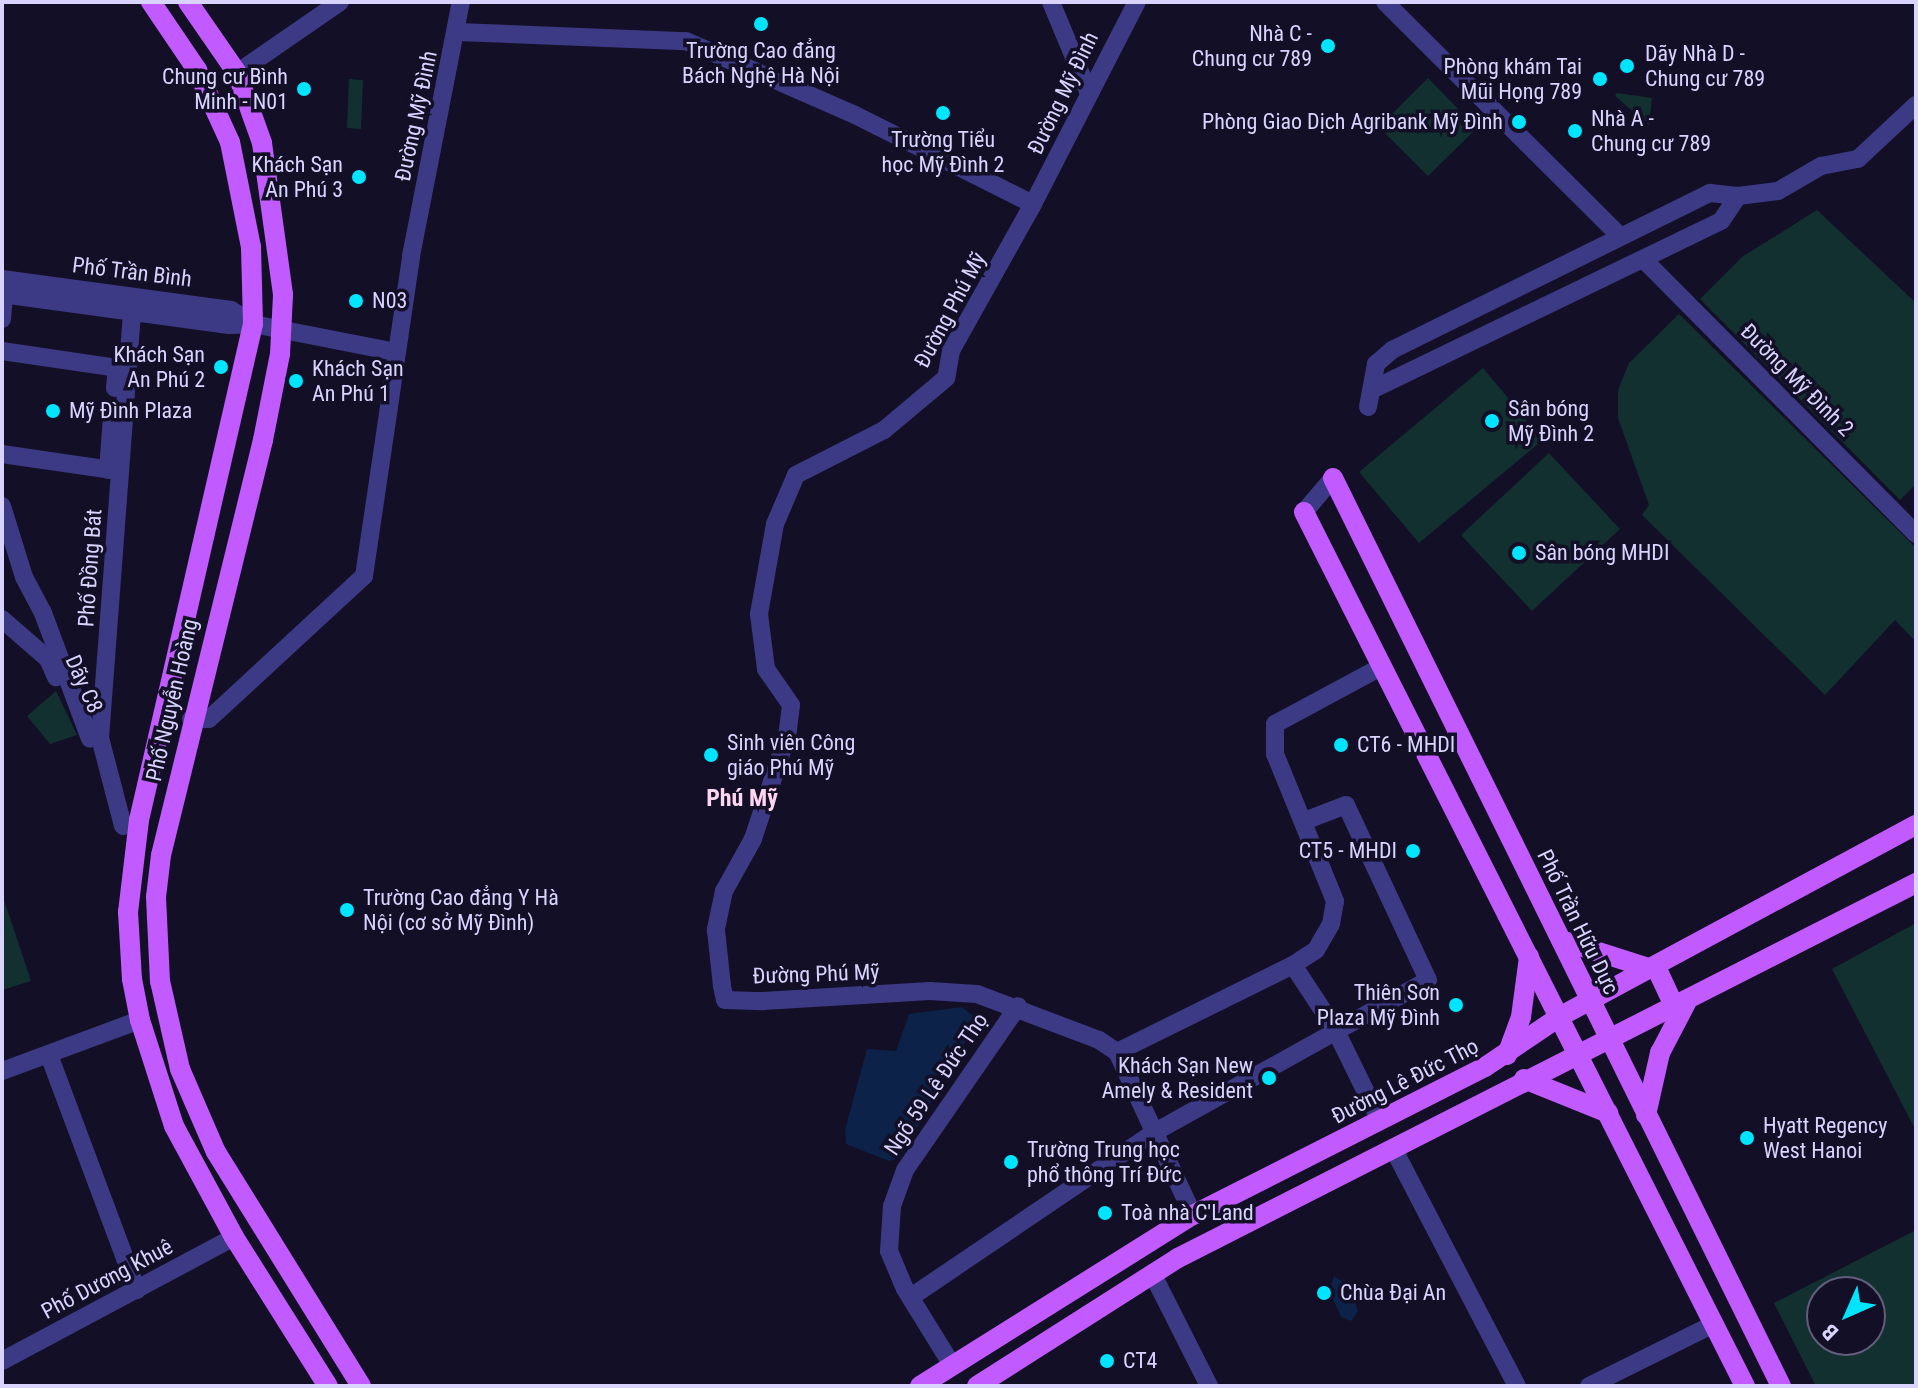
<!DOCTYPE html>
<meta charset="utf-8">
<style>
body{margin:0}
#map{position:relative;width:1918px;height:1388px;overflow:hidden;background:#130f26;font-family:"Roboto Condensed",sans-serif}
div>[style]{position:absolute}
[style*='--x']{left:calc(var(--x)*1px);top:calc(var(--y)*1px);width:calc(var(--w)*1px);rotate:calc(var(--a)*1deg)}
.green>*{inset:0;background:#12302f}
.water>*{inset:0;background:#0c2248}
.minor>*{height:18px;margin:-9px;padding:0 9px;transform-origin:9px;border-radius:9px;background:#3d3a85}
.major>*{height:20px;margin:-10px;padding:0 10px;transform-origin:10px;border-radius:10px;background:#c25bff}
.dots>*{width:22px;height:22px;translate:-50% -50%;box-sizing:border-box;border:4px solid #130f26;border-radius:50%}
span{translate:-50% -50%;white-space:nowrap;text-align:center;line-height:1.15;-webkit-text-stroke:7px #130f26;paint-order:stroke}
.poi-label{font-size:22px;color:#d9d4ff}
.right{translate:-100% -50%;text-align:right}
.left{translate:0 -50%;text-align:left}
.street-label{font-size:22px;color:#d9d4ff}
.neighbourhood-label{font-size:24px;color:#ffd6f0;font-weight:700}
.frame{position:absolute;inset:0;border:4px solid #d9d4ff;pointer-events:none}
.north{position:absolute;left:1806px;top:1276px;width:80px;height:80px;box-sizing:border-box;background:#130f26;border:2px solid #625e7d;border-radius:50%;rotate:225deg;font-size:22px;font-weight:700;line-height:32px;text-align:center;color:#d9d4ff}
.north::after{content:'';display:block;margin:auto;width:28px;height:36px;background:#00e5ff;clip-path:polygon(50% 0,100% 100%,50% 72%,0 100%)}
</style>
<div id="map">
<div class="green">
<div style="clip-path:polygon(1428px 78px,1477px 128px,1428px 176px,1379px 127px)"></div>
<div style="clip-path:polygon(349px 79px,363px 80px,361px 129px,347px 128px)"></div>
<div style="clip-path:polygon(1617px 93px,1652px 98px,1649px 125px,1615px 96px)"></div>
<div style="clip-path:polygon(1817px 210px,1916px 303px,1916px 484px,1900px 500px,1700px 299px,1742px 257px)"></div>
<div style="clip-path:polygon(1679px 314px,1916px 548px,1916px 642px,1895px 620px,1825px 695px,1642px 515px,1649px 505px,1618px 418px,1618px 390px,1629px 363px)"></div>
<div style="clip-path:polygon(1483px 368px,1543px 440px,1419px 543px,1359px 472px)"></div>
<div style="clip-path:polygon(1549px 453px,1620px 529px,1532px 611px,1461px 535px)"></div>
<div style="clip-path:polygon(56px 691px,77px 735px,50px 744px,27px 716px)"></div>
<div style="clip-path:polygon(2px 894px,31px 981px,2px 990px)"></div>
<div style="clip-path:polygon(1916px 923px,1916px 1131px,1832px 969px)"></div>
<div style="clip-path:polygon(evenodd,1916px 1230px,1916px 1386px,1816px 1386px,1774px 1303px,1916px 1230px,1822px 1292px,1870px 1292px,1870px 1340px,1822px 1340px,1822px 1292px)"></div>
</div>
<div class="water">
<div style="clip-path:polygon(962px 1007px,978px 1020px,900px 1158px,889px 1161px,846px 1144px,845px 1130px,867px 1049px,896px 1051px,909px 1014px)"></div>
<div style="clip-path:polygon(1334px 1276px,1351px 1287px,1358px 1311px,1351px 1321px,1341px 1317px,1329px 1290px)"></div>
</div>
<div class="minor">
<div style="--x:1051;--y:2;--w:96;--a:67.4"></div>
<div style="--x:1385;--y:2;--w:330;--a:44.9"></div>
<div style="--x:458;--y:32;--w:228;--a:2.3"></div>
<div style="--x:686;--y:41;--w:184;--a:23.6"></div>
<div style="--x:855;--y:115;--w:199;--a:26.6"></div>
<div style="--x:1033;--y:204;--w:227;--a:-62.8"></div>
<div style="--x:237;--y:73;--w:125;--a:-34.6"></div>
<div style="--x:1738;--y:196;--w:40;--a:-7.1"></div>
<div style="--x:1778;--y:191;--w:50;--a:-30.2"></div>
<div style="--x:1821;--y:166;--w:38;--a:-11"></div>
<div style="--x:1858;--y:159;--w:79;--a:-43"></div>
<div style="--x:1033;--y:204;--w:168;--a:119.2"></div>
<div style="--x:951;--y:351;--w:27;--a:100"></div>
<div style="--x:946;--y:378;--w:81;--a:140"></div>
<div style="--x:884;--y:430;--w:99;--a:152.9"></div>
<div style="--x:796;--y:475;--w:53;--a:113.2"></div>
<div style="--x:775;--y:524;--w:91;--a:100.1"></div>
<div style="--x:759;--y:614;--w:55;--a:82.7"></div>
<div style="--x:766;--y:669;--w:44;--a:55.2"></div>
<div style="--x:791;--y:705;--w:31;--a:97"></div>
<div style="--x:787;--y:736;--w:108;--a:108.3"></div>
<div style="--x:753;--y:839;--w:60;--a:119.1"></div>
<div style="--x:724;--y:891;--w:40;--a:102"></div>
<div style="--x:716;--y:930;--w:56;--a:83.9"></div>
<div style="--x:722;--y:986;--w:14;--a:78"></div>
<div style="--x:725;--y:1000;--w:38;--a:2"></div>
<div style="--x:763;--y:1001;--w:167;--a:-3.4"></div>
<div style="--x:930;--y:991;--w:47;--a:3.7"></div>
<div style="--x:977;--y:994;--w:130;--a:20.7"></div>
<div style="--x:1099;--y:1040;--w:22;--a:34"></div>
<div style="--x:1117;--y:1052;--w:180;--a:65"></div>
<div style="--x:1644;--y:260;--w:386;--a:45.2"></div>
<div style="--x:2;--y:279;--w:231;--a:7.7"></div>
<div style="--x:231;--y:310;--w:26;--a:32"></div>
<div style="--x:2;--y:294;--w:229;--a:7.8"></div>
<div style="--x:229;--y:325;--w:24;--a:-2"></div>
<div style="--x:253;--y:324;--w:146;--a:11.1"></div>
<div style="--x:2;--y:319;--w:25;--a:-85"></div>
<div style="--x:2;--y:351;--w:116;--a:8.4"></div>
<div style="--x:117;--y:368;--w:20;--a:96"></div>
<div style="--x:1368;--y:407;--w:44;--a:-79.5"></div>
<div style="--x:1376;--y:364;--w:21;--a:-41"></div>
<div style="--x:1392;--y:350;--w:355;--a:-26.3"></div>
<div style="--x:1710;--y:193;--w:28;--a:6"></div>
<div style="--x:1738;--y:196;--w:30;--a:124"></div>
<div style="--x:1721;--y:221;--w:384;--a:154.2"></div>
<div style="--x:2;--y:454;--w:117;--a:8.3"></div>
<div style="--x:108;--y:470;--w:53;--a:-85.7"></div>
<div style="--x:2;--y:506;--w:74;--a:72.8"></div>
<div style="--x:24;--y:577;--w:41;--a:62.2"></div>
<div style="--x:43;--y:613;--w:134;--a:69.5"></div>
<div style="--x:1304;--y:512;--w:45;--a:-49.5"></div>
<div style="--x:2;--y:619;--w:61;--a:41"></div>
<div style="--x:48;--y:659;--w:20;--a:66"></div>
<div style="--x:191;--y:719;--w:18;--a:0"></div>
<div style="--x:209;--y:719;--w:211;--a:-42.7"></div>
<div style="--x:364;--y:576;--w:323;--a:-81.6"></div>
<div style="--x:411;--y:256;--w:259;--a:-78.9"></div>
<div style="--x:123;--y:826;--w:91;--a:-104.6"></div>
<div style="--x:100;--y:738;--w:427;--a:-85.7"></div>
<div style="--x:1293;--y:965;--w:27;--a:-33"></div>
<div style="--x:1316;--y:950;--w:30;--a:-60"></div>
<div style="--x:1331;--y:924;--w:23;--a:-80"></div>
<div style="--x:1335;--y:901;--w:159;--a:-112.2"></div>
<div style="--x:1275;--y:754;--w:30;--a:-90"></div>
<div style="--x:1275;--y:724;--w:120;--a:-28.3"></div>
<div style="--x:1117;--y:1052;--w:196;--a:-26.3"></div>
<div style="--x:1293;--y:965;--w:77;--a:56.7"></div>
<div style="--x:1335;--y:1029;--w:102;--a:63.9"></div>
<div style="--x:49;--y:1055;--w:251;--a:69.5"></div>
<div style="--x:2;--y:1071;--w:147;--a:-20.3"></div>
<div style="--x:1393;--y:1148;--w:268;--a:62.5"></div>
<div style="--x:1152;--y:1273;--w:127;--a:63.2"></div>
<div style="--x:911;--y:1297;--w:295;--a:-34.1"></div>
<div style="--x:1155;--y:1132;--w:312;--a:-29.1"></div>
<div style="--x:1428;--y:980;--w:193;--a:-115.1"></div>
<div style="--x:1346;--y:805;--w:45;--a:159.1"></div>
<div style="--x:2;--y:1361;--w:263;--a:-28.1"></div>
<div style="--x:952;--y:1365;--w:89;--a:-121.7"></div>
<div style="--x:905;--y:1289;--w:41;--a:-112.8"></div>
<div style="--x:889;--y:1251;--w:45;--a:-86.2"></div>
<div style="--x:892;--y:1206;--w:38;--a:-70"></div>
<div style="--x:905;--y:1170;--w:199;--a:-55.4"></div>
<div style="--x:1589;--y:1386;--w:140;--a:-26.4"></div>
</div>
<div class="major">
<div style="--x:151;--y:2;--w:82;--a:55.9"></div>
<div style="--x:197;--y:70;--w:79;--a:65.4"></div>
<div style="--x:230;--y:142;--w:107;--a:78.7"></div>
<div style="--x:251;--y:247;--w:77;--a:88.5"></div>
<div style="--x:253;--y:324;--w:509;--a:102.94"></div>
<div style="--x:139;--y:820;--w:93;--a:96.8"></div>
<div style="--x:128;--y:912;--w:67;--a:86.6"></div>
<div style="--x:132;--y:979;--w:42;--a:79"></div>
<div style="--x:140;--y:1020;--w:111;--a:72.2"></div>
<div style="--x:174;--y:1126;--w:126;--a:61.6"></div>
<div style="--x:234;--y:1237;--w:176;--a:57.8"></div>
<div style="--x:188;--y:2;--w:86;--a:55.4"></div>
<div style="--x:237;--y:73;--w:74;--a:70.3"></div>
<div style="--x:262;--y:143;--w:153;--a:82.1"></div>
<div style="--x:283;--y:295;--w:59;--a:92.9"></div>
<div style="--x:280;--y:354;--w:88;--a:101.2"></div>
<div style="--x:263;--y:440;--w:427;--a:103.8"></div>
<div style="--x:161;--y:855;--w:42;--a:96.8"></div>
<div style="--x:156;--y:897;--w:84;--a:87.3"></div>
<div style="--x:160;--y:981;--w:90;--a:77.2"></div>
<div style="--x:180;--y:1069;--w:90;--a:66.6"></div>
<div style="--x:216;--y:1152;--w:275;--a:58.2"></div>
<div style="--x:1333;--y:478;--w:1013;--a:63.74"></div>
<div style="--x:1304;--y:512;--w:979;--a:63.23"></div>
<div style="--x:1561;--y:940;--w:96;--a:17.7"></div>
<div style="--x:1656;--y:967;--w:45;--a:65.1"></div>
<div style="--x:1507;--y:1055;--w:40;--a:-69.8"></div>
<div style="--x:1521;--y:1017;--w:61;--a:-82.4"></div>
<div style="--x:1524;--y:1079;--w:91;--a:22"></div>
<div style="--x:1646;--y:1115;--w:64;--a:-77.3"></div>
<div style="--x:1660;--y:1053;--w:56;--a:-62.5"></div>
<div style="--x:920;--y:1386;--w:322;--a:-32.1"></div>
<div style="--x:1193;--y:1215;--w:327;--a:-26.9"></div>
<div style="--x:1485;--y:1067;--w:89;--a:-34"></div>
<div style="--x:1559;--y:1017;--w:405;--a:-28.3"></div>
<div style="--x:977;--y:1386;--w:238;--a:-32.5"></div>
<div style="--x:1178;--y:1258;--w:828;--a:-26.94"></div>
</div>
<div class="dots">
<div style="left:761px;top:24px;background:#00e5ff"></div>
<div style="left:1328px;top:46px;background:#00e5ff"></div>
<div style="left:1627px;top:66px;background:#00e5ff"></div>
<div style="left:1600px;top:79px;background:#00e5ff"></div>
<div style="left:304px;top:89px;background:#00e5ff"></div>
<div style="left:943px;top:113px;background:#00e5ff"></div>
<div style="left:1519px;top:122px;background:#00e5ff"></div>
<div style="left:1575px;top:131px;background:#00e5ff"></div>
<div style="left:359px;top:177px;background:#00e5ff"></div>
<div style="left:356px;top:301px;background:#00e5ff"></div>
<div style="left:221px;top:367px;background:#00e5ff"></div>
<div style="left:296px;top:381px;background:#00e5ff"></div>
<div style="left:53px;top:411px;background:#00e5ff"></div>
<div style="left:1492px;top:421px;background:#00e5ff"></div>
<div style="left:1519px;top:553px;background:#00e5ff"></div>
<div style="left:1341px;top:745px;background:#00e5ff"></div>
<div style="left:711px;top:755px;background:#00e5ff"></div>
<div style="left:1413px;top:851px;background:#00e5ff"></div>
<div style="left:347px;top:910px;background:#00e5ff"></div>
<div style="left:1456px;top:1005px;background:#00e5ff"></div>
<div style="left:1269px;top:1078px;background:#00e5ff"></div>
<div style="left:1747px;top:1138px;background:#00e5ff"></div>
<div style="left:1011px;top:1162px;background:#00e5ff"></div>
<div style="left:1105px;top:1213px;background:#00e5ff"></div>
<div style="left:1324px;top:1293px;background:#00e5ff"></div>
<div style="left:1107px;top:1361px;background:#00e5ff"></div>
</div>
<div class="poi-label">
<span class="right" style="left:1312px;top:46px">Nhà C -<br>Chung cư 789</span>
<span style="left:761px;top:63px">Trường Cao đẳng<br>Bách Nghệ Hà Nội</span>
<span class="left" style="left:1645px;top:66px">Dãy Nhà D -<br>Chung cư 789</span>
<span class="right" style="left:1582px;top:79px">Phòng khám Tai<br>Mũi Họng 789</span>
<span class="right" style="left:288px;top:89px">Chung cư Bình<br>Minh - N01</span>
<span class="left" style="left:1591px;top:131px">Nhà A -<br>Chung cư 789</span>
<span class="right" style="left:1503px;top:122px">Phòng Giao Dịch Agribank Mỹ Đình</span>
<span style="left:943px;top:152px">Trường Tiểu<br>học Mỹ Đình 2</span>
<span class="right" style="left:343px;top:177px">Khách Sạn<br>An Phú 3</span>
<span class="left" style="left:372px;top:301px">N03</span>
<span class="right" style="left:205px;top:367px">Khách Sạn<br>An Phú 2</span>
<span class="left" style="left:312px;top:381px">Khách Sạn<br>An Phú 1</span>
<span class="left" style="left:1508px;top:421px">Sân bóng<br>Mỹ Đình 2</span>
<span class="left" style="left:69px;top:411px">Mỹ Đình Plaza</span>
<span class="left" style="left:1535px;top:553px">Sân bóng MHDI</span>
<span class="left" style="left:727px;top:755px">Sinh viên Công<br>giáo Phú Mỹ</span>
<span class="left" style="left:1357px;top:745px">CT6 - MHDI</span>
<span class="right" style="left:1397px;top:851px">CT5 - MHDI</span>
<span class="left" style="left:363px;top:910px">Trường Cao đẳng Y Hà<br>Nội (cơ sở Mỹ Đình)</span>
<span class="right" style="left:1440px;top:1005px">Thiên Sơn<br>Plaza Mỹ Đình</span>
<span class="right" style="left:1253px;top:1078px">Khách Sạn New<br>Amely &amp; Resident</span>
<span class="left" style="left:1763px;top:1138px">Hyatt Regency<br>West Hanoi</span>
<span class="left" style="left:1027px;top:1162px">Trường Trung học<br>phổ thông Trí Đức</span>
<span class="left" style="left:1121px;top:1213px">Toà nhà C'Land</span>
<span class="left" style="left:1340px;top:1293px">Chùa Đại An</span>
<span class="left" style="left:1123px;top:1361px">CT4</span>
</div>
<div class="street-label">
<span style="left:1063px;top:93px;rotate:-64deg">Đường Mỹ Đình</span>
<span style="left:416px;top:116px;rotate:-78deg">Đường Mỹ Đình</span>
<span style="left:132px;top:272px;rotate:7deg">Phố Trần Bình</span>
<span style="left:950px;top:310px;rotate:-62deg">Đường Phú Mỹ</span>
<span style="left:1797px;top:380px;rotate:45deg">Đường Mỹ Đình 2</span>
<span style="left:90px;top:568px;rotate:-86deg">Phố Đồng Bát</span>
<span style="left:84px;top:684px;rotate:66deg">Dãy C8</span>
<span style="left:172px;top:700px;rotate:-77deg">Phố Nguyễn Hoàng</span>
<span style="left:1578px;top:922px;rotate:64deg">Phố Trần Hữu Dực</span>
<span style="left:816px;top:974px;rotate:-2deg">Đường Phú Mỹ</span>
<span style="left:1405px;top:1081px;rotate:-27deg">Đường Lê Đức Thọ</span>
<span style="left:936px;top:1084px;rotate:-56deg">Ngõ 59 Lê Đức Thọ</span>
<span style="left:107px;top:1279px;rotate:-28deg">Phố Dương Khuê</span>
</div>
<div class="neighbourhood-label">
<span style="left:742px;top:799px">Phú Mỹ</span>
</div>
<div class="frame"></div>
<div class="north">B</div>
</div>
